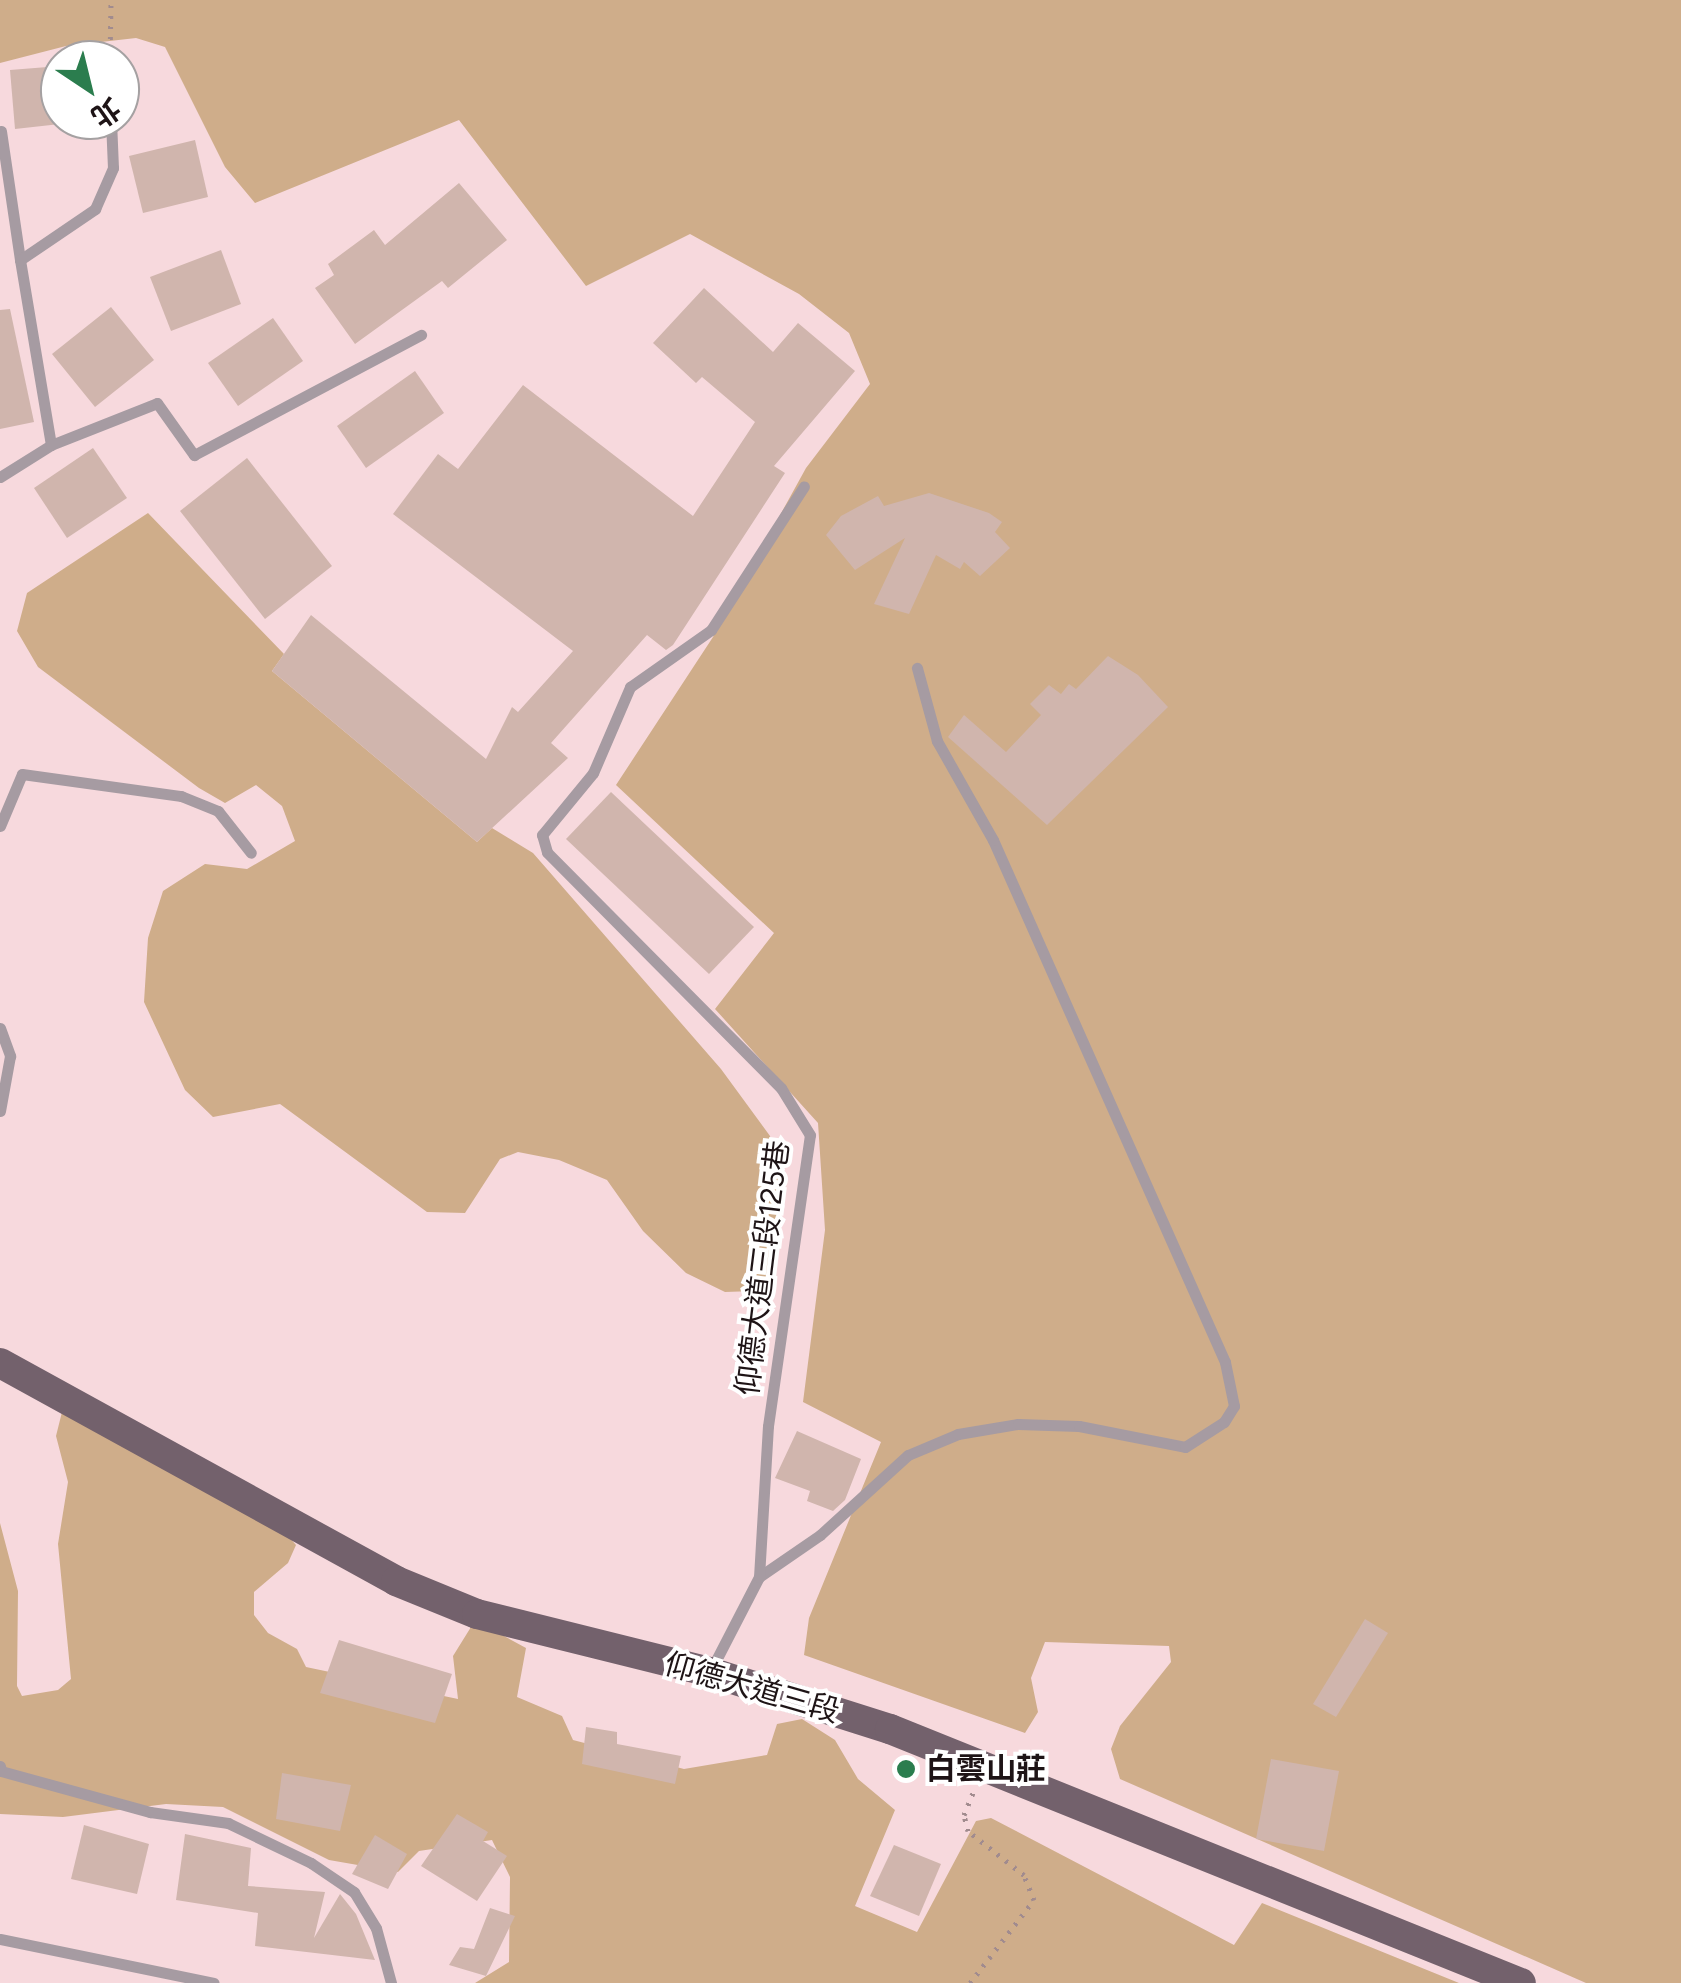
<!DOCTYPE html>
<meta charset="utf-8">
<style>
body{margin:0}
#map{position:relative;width:1681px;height:1983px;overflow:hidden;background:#f7d9dd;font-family:Figtree,"Noto Sans TC",sans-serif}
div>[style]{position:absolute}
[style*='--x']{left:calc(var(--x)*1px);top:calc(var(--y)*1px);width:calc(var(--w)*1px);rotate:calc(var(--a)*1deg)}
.green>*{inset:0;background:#cfad8a}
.building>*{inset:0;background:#d0b5ad}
.path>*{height:5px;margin-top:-2.5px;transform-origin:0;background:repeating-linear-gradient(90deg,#a18b8e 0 2.5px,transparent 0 10.5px)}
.service>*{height:11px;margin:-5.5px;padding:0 5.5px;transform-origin:5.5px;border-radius:5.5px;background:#a69ba2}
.primary>*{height:30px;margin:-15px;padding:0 15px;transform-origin:15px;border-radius:15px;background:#73616c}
.dots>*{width:28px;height:28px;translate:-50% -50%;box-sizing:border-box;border:5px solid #fff;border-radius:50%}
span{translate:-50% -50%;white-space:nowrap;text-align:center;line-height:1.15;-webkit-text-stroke:8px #fff;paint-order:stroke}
.street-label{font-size:30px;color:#1e1416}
.poi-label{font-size:30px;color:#1e1416;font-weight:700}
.left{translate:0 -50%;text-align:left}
.north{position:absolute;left:40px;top:40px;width:100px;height:100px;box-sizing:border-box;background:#fff;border:2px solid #a5a1a2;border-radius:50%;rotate:145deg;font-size:28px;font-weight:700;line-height:40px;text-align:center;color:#1e1416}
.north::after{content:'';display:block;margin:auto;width:35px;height:45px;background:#2b7d4e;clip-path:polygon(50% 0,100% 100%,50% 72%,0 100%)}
</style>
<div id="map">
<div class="green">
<div style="clip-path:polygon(0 0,1681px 0,1681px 1983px,1586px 1983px,1120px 1779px,1111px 1749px,1120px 1726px,1171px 1662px,1169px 1646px,1045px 1642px,1031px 1678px,1038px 1712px,1025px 1733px,804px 1655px,809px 1618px,881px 1442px,803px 1402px,825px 1230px,818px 1123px,715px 1009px,774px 933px,616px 785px,713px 637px,806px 468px,870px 384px,849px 333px,799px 294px,690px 234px,586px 286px,459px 120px,255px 203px,225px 167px,165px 47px,136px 38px,66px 46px,0 63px)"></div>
<div style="clip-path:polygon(148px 513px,284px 654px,272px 671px,477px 842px,492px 828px,533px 853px,721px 1069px,770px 1136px,781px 1191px,771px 1275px,754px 1291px,725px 1292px,686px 1273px,643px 1231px,607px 1180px,559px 1160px,518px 1152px,500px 1159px,465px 1213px,427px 1212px,280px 1104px,213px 1117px,185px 1090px,144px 1002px,148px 938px,163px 891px,205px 864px,247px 869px,295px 841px,282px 806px,256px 785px,225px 803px,199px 788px,38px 667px,17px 631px,27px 593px)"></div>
<div style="clip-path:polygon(62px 1412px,282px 1529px,296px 1545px,288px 1563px,254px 1592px,254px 1615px,268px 1633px,297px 1649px,306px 1667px,458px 1699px,453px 1656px,471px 1627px,495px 1631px,526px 1648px,517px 1697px,562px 1716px,573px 1740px,684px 1769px,767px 1755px,777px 1724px,802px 1719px,835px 1740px,858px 1779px,895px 1810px,855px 1906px,917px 1932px,976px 1821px,991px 1818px,1234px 1945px,1262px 1903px,1459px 1983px,475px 1983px,509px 1962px,510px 1877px,492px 1840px,419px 1851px,398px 1872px,329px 1860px,223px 1807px,166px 1804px,63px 1817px,0 1814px,0 1523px,18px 1591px,17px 1686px,22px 1696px,58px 1690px,71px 1679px,58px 1544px,68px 1482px,56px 1436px)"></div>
</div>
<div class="building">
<div style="clip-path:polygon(60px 66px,60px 124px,15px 129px,10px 70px)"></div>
<div style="clip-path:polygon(195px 140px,208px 197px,143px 213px,129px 156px)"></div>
<div style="clip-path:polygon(459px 183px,507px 240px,448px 288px,442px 281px,355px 344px,315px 288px,334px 275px,328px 264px,374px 230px,385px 245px)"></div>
<div style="clip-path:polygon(221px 250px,241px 304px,171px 331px,150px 277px)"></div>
<div style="clip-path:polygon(704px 288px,773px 352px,798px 323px,855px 371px,774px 466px,785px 473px,673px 645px,666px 650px,647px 635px,551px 743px,568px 758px,477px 842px,272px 671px,311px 615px,486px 759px,512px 707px,518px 712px,573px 651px,393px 514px,438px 454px,458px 469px,523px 385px,693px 516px,755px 422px,702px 377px,696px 383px,653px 343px)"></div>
<div style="clip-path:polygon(111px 307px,154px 360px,95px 407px,52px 354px)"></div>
<div style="clip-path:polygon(10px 309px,34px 422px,0 429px,0 310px)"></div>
<div style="clip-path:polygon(273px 318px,303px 361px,238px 406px,208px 363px)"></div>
<div style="clip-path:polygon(415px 371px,444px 413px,366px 468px,337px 426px)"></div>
<div style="clip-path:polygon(93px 448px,127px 498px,67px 538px,34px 488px)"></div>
<div style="clip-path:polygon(247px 458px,332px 566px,265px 619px,180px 511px)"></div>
<div style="clip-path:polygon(929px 493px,989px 513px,1002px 522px,995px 532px,1010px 548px,980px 576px,964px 562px,960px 569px,936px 555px,909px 614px,874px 604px,905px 538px,855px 570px,826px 535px,841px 516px,878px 496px,884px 506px)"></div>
<div style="clip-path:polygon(1108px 656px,1138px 675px,1168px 707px,1047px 825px,948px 737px,964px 715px,1006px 752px,1041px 715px,1030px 704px,1049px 685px,1061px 694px,1069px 684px,1076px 689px)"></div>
<div style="clip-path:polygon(611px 792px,754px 927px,709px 974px,566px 839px)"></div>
<div style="clip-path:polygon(797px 1431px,861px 1459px,845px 1500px,833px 1511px,807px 1501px,810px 1491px,775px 1478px)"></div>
<div style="clip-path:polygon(1365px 1619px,1388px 1633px,1336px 1717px,1313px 1704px)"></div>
<div style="clip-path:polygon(339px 1640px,452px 1674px,435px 1723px,320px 1693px)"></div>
<div style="clip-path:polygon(586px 1727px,617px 1732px,617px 1744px,681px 1756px,675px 1784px,582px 1764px)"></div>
<div style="clip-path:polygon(1271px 1759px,1339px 1771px,1324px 1851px,1256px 1839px)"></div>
<div style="clip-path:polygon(282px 1773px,351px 1785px,340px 1831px,276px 1819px)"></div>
<div style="clip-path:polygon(457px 1814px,488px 1832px,483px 1841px,507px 1856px,477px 1901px,421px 1866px)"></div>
<div style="clip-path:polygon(84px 1825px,149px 1844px,137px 1894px,71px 1879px)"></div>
<div style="clip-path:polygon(185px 1834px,251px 1848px,248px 1886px,325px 1892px,314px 1938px,340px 1894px,356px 1914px,375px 1960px,255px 1946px,258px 1913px,176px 1900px)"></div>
<div style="clip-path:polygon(375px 1835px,407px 1854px,388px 1889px,352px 1874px)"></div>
<div style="clip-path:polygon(894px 1845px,941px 1864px,919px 1916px,870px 1896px)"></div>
<div style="clip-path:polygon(490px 1908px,515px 1916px,486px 1976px,449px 1965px,460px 1947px,474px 1949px)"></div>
</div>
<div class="path">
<div style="--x:110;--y:60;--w:60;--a:-89"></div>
<div style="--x:970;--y:1983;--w:105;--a:-52.4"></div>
<div style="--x:1034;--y:1900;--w:27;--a:-112"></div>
<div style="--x:1024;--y:1875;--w:71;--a:-141.8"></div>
<div style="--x:968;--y:1831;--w:16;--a:-104"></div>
<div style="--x:964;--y:1815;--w:27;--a:-68"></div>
</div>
<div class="service">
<div style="--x:1;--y:131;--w:130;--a:81.6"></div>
<div style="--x:51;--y:445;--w:188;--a:-99.5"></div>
<div style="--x:20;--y:260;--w:91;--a:-34.2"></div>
<div style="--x:95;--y:209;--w:45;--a:-66.3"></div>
<div style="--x:113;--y:168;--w:48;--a:-92.4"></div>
<div style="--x:0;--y:477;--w:60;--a:-32.1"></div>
<div style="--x:51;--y:445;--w:114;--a:-21.6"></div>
<div style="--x:157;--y:403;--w:64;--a:54.6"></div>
<div style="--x:194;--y:455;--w:257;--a:-27.9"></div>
<div style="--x:0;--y:826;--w:56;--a:-67.1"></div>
<div style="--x:22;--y:774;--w:161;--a:7.9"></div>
<div style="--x:181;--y:796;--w:40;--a:22"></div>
<div style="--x:218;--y:811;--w:53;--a:51.8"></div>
<div style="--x:0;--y:1028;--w:30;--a:70"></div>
<div style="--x:10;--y:1056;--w:56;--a:100.3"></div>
<div style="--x:759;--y:1577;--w:74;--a:-34.5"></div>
<div style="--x:820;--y:1535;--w:119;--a:-42.3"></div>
<div style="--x:908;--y:1455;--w:54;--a:-22.8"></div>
<div style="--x:958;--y:1434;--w:61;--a:-9.5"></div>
<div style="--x:1018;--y:1424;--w:61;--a:1.9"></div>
<div style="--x:1079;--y:1426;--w:108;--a:11.2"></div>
<div style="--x:1185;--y:1447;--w:46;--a:-32.7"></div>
<div style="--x:1224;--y:1422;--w:19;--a:-58"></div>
<div style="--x:1234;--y:1406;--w:45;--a:-101.6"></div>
<div style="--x:1225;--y:1362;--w:571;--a:-113.96"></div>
<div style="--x:993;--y:840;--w:114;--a:-119.5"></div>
<div style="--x:937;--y:741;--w:76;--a:-105.3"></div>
<div style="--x:712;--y:1668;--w:102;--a:-62.7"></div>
<div style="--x:759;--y:1577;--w:151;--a:-86.6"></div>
<div style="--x:768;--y:1426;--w:294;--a:-81.8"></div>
<div style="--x:810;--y:1135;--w:55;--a:-121.7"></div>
<div style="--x:781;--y:1088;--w:332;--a:-134.8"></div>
<div style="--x:547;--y:852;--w:18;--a:-106"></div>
<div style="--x:542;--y:835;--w:80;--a:-50.6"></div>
<div style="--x:593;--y:773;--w:94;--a:-66.7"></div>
<div style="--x:630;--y:687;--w:99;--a:-35.1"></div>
<div style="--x:711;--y:630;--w:171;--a:-57.1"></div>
<div style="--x:0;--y:1766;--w:5;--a:79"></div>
<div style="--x:1;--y:1771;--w:155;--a:15.4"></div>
<div style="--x:150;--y:1812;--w:79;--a:8"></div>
<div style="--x:228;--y:1823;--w:92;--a:25.7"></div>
<div style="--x:311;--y:1863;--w:52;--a:34"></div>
<div style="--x:354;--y:1892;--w:42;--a:58.6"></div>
<div style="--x:376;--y:1928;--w:57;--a:74.7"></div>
<div style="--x:0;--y:1939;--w:218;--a:11.6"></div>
</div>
<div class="primary">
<div style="--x:0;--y:1363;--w:452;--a:28.8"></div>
<div style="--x:396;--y:1581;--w:87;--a:22.2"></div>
<div style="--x:477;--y:1614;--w:240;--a:14"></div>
<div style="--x:710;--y:1672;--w:189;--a:17.6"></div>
<div style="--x:890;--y:1729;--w:680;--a:21.93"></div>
</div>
<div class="dots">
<div style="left:906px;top:1769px;background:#2b7d4e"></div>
</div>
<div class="street-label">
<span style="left:763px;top:1268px;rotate:-83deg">仰德大道三段125巷</span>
<span style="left:752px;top:1688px;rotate:16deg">仰德大道三段</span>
</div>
<div class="poi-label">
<span class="left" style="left:926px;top:1769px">白雲山莊</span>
</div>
<div class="north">北</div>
</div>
